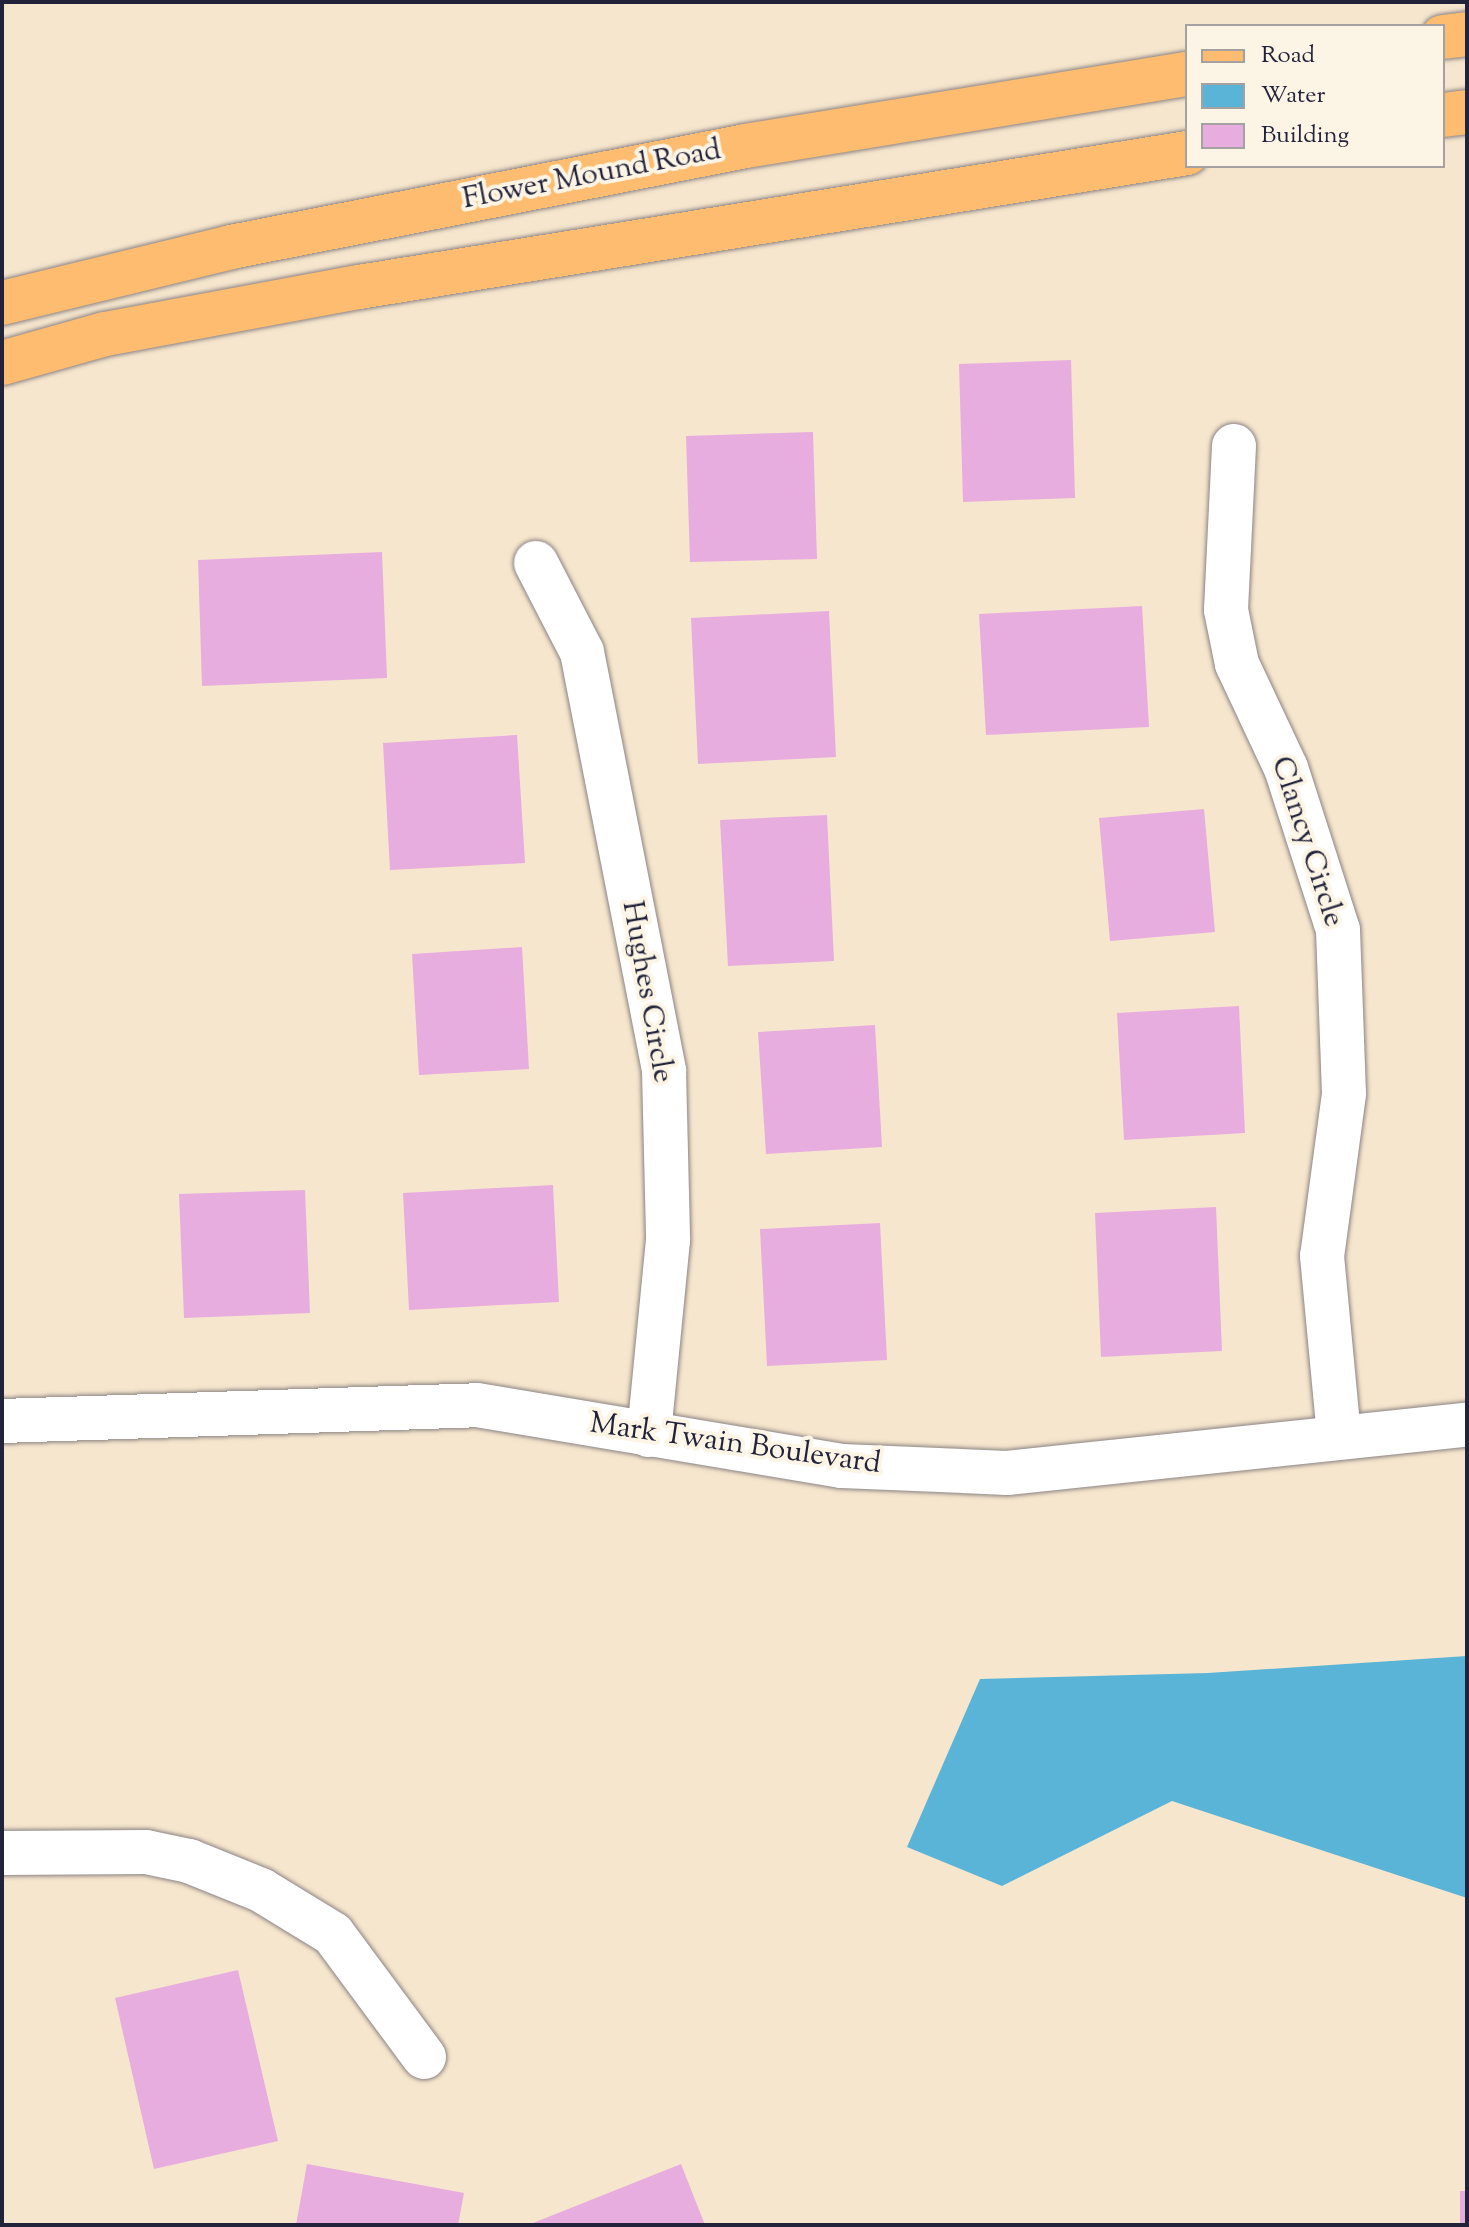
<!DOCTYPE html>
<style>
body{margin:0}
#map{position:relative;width:1469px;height:2227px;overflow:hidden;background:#f6e6cd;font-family:"Sorts Mill Goudy",serif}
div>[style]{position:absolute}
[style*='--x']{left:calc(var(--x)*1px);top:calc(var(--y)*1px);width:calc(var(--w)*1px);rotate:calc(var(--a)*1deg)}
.water>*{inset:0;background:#5ab4d7}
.building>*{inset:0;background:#e8addf}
.roads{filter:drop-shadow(0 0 2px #8c8484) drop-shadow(0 0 2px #8c8484)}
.minor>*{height:44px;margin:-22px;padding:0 22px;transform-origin:22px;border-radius:22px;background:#fff}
.major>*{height:44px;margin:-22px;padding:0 22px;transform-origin:22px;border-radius:22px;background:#febc70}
span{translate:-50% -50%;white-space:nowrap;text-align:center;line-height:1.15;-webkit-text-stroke:8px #fcf5e5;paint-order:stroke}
.street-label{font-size:30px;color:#22223b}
.frame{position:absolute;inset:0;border:4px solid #22223b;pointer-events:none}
.legend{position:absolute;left:1185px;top:24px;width:260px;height:144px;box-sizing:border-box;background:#fcf5e5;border:2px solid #a5a1a1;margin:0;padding:10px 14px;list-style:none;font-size:24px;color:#22223b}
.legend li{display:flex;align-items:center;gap:16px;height:40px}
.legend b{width:40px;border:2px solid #a5a1a1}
</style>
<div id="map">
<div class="water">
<div style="clip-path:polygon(1467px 1656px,1467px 1898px,1172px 1801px,1002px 1886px,907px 1847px,980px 1679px,1208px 1673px)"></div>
</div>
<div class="building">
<div style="clip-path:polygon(1071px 360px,1075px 498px,963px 502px,959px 364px)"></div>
<div style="clip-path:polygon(813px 432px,817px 559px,690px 562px,686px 436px)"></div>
<div style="clip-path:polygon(382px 552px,387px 678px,202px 686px,198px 560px)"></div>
<div style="clip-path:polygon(1142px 606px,1149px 727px,986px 735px,979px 614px)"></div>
<div style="clip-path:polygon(829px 611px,836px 757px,698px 764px,691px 618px)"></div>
<div style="clip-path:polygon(517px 735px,525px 863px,390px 870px,383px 743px)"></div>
<div style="clip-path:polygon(1204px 809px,1215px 932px,1110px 941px,1099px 818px)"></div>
<div style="clip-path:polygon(827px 815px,834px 961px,728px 966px,720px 820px)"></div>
<div style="clip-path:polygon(522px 947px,529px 1069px,419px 1075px,412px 954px)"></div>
<div style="clip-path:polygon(1239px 1006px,1245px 1133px,1124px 1140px,1117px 1013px)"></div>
<div style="clip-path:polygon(875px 1025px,882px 1147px,766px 1154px,758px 1032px)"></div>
<div style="clip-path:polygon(553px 1185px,559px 1302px,409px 1310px,403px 1193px)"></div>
<div style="clip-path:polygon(305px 1190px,310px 1313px,184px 1318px,179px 1194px)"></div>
<div style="clip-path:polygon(1216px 1207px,1222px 1351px,1101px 1357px,1095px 1213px)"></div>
<div style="clip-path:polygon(880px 1223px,887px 1360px,767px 1366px,760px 1229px)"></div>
<div style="clip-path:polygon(238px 1970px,278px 2141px,154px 2169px,115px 1998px)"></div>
<div style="clip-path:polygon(307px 2164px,464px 2193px,458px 2225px,296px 2225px)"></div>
<div style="clip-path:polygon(681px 2164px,705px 2225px,534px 2225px,533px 2223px)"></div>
<div style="clip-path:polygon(1460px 2191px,1467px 2191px,1467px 2225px,1460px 2225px)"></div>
</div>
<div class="roads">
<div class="minor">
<div style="--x:1234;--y:446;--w:164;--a:92.8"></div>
<div style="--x:1226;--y:610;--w:55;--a:78.5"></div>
<div style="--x:1237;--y:664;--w:115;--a:64.8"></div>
<div style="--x:1286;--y:768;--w:170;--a:72.2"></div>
<div style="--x:1338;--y:930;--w:164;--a:87.9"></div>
<div style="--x:1344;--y:1094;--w:163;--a:97.7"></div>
<div style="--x:1322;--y:1256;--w:182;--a:84.6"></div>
<div style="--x:536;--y:563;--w:100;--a:62.7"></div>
<div style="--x:582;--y:652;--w:427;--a:78.9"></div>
<div style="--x:664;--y:1071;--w:169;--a:88.6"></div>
<div style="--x:668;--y:1240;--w:196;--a:95.6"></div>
<div style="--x:2;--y:1421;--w:475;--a:-1.9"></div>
<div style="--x:477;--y:1405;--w:370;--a:9.5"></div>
<div style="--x:842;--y:1466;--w:165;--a:2.4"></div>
<div style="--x:1007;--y:1473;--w:462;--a:-6"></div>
<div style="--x:2;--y:1853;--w:144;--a:-0.4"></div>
<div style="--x:146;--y:1852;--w:44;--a:11.8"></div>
<div style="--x:189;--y:1861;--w:78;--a:21.9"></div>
<div style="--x:261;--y:1890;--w:84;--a:31.4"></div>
<div style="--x:333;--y:1934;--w:153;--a:53.5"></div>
</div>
<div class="major">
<div style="--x:1443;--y:37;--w:24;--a:-7"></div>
<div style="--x:1443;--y:115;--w:24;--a:-7"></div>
<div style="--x:2;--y:303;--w:236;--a:-13.7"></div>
<div style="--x:231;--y:247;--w:525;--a:-11.1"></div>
<div style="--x:746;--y:146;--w:447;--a:-9.3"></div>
<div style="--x:2;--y:363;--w:107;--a:-15.7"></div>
<div style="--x:105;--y:334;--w:258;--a:-10.5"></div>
<div style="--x:359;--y:287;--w:839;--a:-9.19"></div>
</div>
</div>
<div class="street-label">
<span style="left:592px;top:176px;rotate:-11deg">Flower Mound Road</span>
<span style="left:1306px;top:842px;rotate:72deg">Clancy Circle</span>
<span style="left:646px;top:992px;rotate:80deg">Hughes Circle</span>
<span style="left:735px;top:1445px;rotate:8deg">Mark Twain Boulevard</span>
</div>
<div class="frame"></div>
<ul class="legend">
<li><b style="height:10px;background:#febc70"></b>Road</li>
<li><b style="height:22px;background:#5ab4d7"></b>Water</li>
<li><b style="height:22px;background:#e8addf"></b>Building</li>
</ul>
</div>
